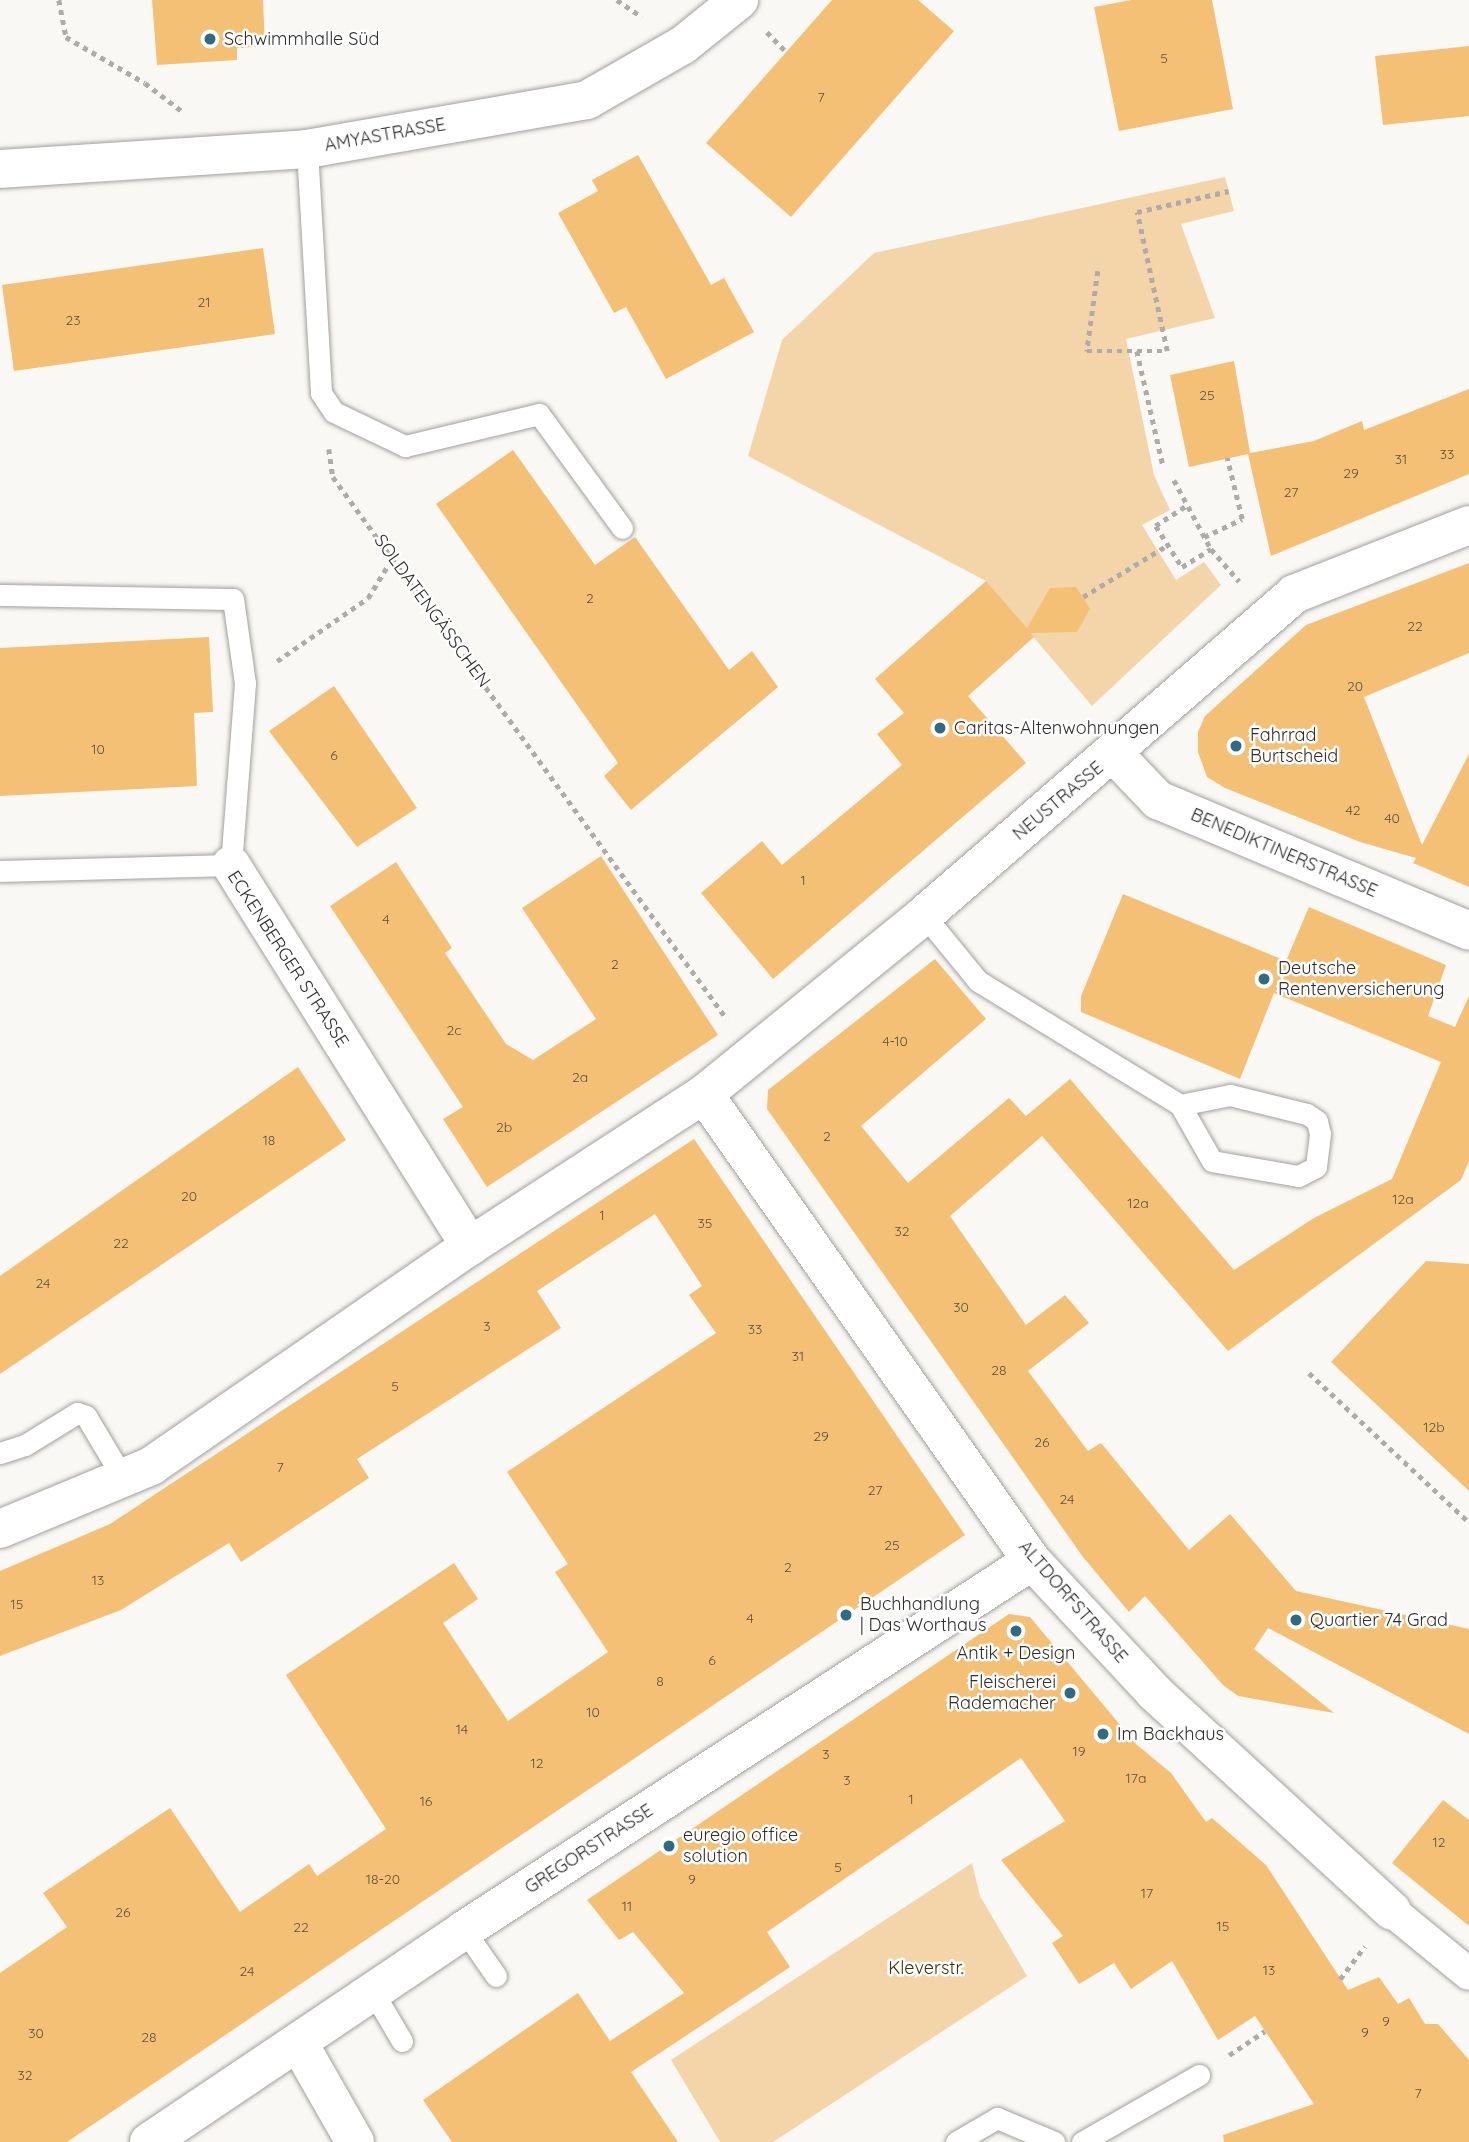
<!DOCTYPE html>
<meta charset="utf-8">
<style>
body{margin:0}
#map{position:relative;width:1469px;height:2142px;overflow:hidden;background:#faf8f5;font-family:Quicksand,sans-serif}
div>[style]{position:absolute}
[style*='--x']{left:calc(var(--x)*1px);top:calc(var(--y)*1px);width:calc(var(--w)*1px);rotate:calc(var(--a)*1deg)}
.green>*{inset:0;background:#f4d5aa}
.building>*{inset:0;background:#f3c076}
.path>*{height:4.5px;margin-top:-2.25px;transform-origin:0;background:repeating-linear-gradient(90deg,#aeacaa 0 5px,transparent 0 10px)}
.roads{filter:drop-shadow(0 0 2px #a2a09d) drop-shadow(0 0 2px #a2a09d)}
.service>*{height:21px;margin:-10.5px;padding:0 10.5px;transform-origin:10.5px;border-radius:10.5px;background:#fff}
.pedestrian>*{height:32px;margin:-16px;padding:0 16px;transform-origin:16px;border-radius:16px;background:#fff}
.minor>*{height:38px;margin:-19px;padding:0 19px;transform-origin:19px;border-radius:19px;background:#fff}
.dots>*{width:19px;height:19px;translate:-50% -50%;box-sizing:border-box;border:4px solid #fff;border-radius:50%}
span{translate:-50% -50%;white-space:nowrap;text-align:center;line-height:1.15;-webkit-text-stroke:5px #fff;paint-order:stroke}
.number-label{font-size:14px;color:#60523f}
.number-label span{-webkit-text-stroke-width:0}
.poi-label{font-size:18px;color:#2f2e2d}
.left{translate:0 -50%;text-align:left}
.right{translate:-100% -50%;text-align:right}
.street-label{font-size:18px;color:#2f2e2d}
.park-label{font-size:18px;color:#422d0c}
</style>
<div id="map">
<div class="green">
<div style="clip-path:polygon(1225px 177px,1234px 211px,1181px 224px,1215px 318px,1126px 339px,1154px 475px,1170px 510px,1142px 525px,1176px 580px,1204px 562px,1221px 585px,1092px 706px,986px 581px,748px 456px,782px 340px,874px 253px)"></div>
<div style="clip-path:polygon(972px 1863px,980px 1896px,1027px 1976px,773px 2142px,720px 2142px,671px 2060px)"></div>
</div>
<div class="building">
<div style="clip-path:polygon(152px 0,263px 0,265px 46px,237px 48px,237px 60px,157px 65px)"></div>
<div style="clip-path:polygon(832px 0,918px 0,954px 31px,791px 217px,706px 143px)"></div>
<div style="clip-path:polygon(1131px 0,1212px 0,1233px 109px,1119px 131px,1094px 7px)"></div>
<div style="clip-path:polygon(1469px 46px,1469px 116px,1383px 125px,1375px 56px)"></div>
<div style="clip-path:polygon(638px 155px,711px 285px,724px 278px,754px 332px,666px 379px,626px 307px,614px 313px,558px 213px,598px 191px,592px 180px)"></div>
<div style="clip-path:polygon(263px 248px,275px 334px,14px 371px,2px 285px)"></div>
<div style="clip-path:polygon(1234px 361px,1250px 453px,1314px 441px,1362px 421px,1364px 430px,1469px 389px,1469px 474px,1271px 556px,1248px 454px,1189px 467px,1170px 375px)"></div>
<div style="clip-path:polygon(513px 450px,595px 565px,635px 537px,729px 670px,752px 651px,778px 687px,631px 810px,604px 776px,618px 763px,436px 504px)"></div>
<div style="clip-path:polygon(1469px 563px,1469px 653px,1364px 697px,1422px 845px,1469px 754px,1469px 887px,1413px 863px,1416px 858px,1360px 842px,1225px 788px,1207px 777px,1198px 752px,1198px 732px,1205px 716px,1306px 625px)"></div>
<div style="clip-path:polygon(986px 581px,1027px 628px,1050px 588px,1076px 587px,1090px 609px,1077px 632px,1031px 633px,1034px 637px,968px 696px,1026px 763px,773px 979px,701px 893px,762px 841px,782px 865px,902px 765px,877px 734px,904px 713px,875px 679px)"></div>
<div style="clip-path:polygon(209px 637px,213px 712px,194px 713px,197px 786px,0 796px,0 648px)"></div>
<div style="clip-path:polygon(334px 686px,417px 808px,357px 847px,269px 731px)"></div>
<div style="clip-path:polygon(601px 856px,718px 1035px,487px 1187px,443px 1119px,463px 1107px,330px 906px,396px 862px,452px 948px,445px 953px,506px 1044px,533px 1060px,596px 1019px,522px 908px)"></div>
<div style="clip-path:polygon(1123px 894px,1286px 961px,1309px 907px,1446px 965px,1428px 1016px,1455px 1027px,1469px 996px,1469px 1161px,1461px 1180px,1228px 1351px,1042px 1136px,950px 1216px,1026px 1325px,1065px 1295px,1089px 1323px,1028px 1371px,1088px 1451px,1101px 1443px,1189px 1550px,1230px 1514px,1296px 1591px,1469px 1629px,1469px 1734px,1268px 1628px,1254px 1649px,1334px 1713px,1238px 1696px,1223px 1685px,1145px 1596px,1129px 1612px,1083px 1557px,767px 1109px,768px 1090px,935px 959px,986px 1019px,861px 1126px,908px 1183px,1009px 1098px,1026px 1116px,1070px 1079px,1234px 1270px,1314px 1218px,1392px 1179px,1441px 1062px,1274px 993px,1240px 1079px,1081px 1012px,1081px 996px)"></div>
<div style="clip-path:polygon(298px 1067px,346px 1140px,0 1374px,0 1276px)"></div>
<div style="clip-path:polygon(694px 1139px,965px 1535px,67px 2142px,0 2142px,0 1973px,67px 1927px,43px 1893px,170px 1808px,240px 1912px,309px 1864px,317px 1876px,386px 1829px,286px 1675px,454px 1563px,478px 1599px,443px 1623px,508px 1721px,608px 1652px,555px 1572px,568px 1564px,507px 1472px,716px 1333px,689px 1295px,702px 1286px,655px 1214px,537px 1291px,561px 1328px,357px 1459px,369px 1478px,241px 1562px,229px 1543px,121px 1610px,0 1656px,0 1571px,110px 1524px)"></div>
<div style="clip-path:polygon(1426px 1261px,1469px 1264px,1469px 1491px,1331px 1362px)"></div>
<div style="clip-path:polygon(1009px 1614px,1030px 1617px,1136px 1744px,1171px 1773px,1206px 1822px,1212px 1818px,1266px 1865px,1348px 1990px,1379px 1977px,1398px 2004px,1409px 1998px,1425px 2024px,1438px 2024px,1469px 2060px,1469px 2142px,1224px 2142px,1223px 2135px,1314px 2104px,1255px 2016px,1218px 2040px,1172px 1961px,1131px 1989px,1114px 1963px,1079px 1984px,1052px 1943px,1063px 1936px,1001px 1860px,1065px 1821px,1021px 1758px,767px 1932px,790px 1967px,631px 2072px,678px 2142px,452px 2142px,423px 2100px,578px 1993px,610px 2041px,684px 1993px,633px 1932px,619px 1940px,587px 1900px)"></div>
<div style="clip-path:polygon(1443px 1800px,1469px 1820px,1469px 1926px,1392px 1863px)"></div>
</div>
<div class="path">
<div style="--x:59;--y:0;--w:38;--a:79"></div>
<div style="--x:66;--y:37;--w:91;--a:30.2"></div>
<div style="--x:145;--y:83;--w:48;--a:37.3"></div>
<div style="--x:617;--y:0;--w:30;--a:34"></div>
<div style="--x:767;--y:32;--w:28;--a:46"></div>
<div style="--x:1098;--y:271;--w:81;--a:97.8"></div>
<div style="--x:1087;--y:351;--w:80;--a:0"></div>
<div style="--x:1167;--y:351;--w:142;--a:-102.2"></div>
<div style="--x:1137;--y:212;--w:94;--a:-12.9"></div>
<div style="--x:1137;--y:351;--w:117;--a:77.2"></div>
<div style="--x:329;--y:449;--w:28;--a:82"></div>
<div style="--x:333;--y:477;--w:670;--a:53.99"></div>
<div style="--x:1174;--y:480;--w:78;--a:61.8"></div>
<div style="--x:1211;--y:549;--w:43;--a:48.8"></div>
<div style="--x:1185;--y:507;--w:35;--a:147"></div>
<div style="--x:1156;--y:526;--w:49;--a:57.6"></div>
<div style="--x:1182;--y:567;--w:34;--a:-32"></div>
<div style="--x:1204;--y:537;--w:42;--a:-25.3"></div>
<div style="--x:1242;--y:519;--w:63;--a:-103.8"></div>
<div style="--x:1083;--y:597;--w:100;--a:-31.5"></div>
<div style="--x:277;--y:661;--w:111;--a:-34.7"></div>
<div style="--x:368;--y:598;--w:48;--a:-58.6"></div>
<div style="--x:1309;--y:1373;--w:219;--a:43"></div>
<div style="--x:1340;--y:1979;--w:41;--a:-52.9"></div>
<div style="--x:1229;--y:2055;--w:43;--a:-33.7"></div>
</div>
<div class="roads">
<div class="service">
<div style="--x:307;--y:149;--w:244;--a:86.7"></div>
<div style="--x:321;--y:393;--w:23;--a:56"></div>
<div style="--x:334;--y:412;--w:79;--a:25.6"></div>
<div style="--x:405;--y:446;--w:138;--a:-13.4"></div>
<div style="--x:539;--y:414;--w:141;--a:53.9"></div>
<div style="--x:0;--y:595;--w:233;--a:1"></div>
<div style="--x:233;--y:599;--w:85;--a:81.9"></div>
<div style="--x:245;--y:683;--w:183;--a:94.4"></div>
<div style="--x:231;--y:865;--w:231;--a:178.5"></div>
<div style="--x:924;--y:915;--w:85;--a:50.7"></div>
<div style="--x:978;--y:981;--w:237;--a:31.5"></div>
<div style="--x:1180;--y:1105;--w:51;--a:-11.3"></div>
<div style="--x:1230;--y:1095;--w:79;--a:13.9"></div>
<div style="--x:1307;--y:1114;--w:12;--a:35"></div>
<div style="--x:1317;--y:1121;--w:13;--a:77"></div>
<div style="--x:1320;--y:1134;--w:33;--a:97"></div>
<div style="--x:1316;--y:1167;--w:20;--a:153"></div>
<div style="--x:1298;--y:1176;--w:87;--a:-170.1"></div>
<div style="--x:1212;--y:1161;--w:64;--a:-119.7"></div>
<div style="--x:0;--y:1453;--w:26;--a:-18"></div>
<div style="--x:25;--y:1445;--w:61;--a:-31.6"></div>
<div style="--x:77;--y:1413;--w:9;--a:18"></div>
<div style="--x:86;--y:1416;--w:72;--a:59.2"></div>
<div style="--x:464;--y:1930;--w:56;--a:55.2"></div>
<div style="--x:373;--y:1992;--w:57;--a:59.4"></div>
<div style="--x:956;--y:2142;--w:48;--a:-30.3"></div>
<div style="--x:997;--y:2118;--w:62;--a:22.8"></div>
<div style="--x:1082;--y:2142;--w:135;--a:-29.8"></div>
</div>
<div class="pedestrian">
<div style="--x:1392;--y:1911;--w:99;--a:39.3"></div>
</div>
<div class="minor">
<div style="--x:0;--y:169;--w:308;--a:-3.7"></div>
<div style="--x:307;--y:149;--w:284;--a:-9.9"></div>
<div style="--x:587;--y:100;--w:111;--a:-29.8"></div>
<div style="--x:683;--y:45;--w:72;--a:-38.8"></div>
<div style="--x:1114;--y:754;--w:64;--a:46.3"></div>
<div style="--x:1158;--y:800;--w:337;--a:22.8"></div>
<div style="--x:231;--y:865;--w:450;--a:57.9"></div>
<div style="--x:704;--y:1094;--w:571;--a:54.92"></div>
<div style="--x:1032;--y:1561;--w:179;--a:47"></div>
<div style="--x:1154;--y:1692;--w:323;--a:42.6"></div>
<div style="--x:0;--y:1529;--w:164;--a:-22.6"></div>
<div style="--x:151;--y:1466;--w:388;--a:-34.6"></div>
<div style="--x:470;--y:1246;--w:279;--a:-33"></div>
<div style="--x:704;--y:1094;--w:284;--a:-39.1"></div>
<div style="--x:924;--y:915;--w:490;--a:-40.9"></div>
<div style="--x:1294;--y:594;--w:188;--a:-21.5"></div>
<div style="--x:298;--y:2042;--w:115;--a:60.3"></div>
<div style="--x:149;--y:2142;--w:380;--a:-33.9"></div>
<div style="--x:464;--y:1930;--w:677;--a:-33.01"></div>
</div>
</div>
<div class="dots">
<div style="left:210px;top:39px;background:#2f6c82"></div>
<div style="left:940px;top:728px;background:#2f6c82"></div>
<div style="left:1236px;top:746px;background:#2f6c82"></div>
<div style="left:1264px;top:979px;background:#2f6c82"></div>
<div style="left:846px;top:1615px;background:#2f6c82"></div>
<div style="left:1296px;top:1620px;background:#2f6c82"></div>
<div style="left:1016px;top:1631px;background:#2f6c82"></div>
<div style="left:1070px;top:1693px;background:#2f6c82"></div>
<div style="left:1103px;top:1734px;background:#2f6c82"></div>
<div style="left:669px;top:1846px;background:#2f6c82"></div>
</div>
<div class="number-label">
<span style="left:1164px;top:58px">5</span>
<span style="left:821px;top:97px">7</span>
<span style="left:204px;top:302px">21</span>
<span style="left:73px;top:320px">23</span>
<span style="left:1207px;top:395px">25</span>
<span style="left:1447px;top:454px">33</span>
<span style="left:1401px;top:459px">31</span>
<span style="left:1351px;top:473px">29</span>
<span style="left:1291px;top:492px">27</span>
<span style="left:590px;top:598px">2</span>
<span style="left:1415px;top:626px">22</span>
<span style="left:1355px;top:686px">20</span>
<span style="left:98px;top:749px">10</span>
<span style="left:334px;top:755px">6</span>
<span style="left:1353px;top:810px">42</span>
<span style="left:1392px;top:818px">40</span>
<span style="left:803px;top:880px">1</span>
<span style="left:386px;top:919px">4</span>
<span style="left:615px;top:964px">2</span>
<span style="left:454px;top:1030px">2c</span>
<span style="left:895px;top:1041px">4-10</span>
<span style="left:580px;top:1077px">2a</span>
<span style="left:504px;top:1127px">2b</span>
<span style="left:827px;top:1136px">2</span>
<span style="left:269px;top:1140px">18</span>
<span style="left:189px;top:1196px">20</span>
<span style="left:1403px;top:1199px">12a</span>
<span style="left:1138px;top:1203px">12a</span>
<span style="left:602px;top:1215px">1</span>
<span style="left:705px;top:1223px">35</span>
<span style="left:902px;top:1231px">32</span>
<span style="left:121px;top:1243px">22</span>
<span style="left:43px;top:1283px">24</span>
<span style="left:961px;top:1307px">30</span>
<span style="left:487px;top:1326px">3</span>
<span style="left:755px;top:1329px">33</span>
<span style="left:798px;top:1356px">31</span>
<span style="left:999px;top:1370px">28</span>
<span style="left:395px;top:1386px">5</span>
<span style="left:1434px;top:1427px">12b</span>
<span style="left:821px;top:1436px">29</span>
<span style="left:1042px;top:1442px">26</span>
<span style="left:280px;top:1467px">7</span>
<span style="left:875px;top:1490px">27</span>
<span style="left:1067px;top:1499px">24</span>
<span style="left:892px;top:1545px">25</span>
<span style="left:788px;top:1567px">2</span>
<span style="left:98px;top:1580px">13</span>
<span style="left:17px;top:1604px">15</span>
<span style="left:750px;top:1618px">4</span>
<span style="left:712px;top:1660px">6</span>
<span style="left:660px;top:1681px">8</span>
<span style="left:593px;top:1712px">10</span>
<span style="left:462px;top:1729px">14</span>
<span style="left:1079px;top:1751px">19</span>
<span style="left:826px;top:1754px">3</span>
<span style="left:537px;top:1763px">12</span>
<span style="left:1136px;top:1778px">17a</span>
<span style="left:847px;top:1780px">3</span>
<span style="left:911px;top:1799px">1</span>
<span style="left:426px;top:1801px">16</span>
<span style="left:1439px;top:1842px">12</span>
<span style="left:838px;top:1867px">5</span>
<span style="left:383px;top:1879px">18-20</span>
<span style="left:692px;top:1879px">9</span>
<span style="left:1147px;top:1893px">17</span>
<span style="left:627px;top:1906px">11</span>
<span style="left:123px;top:1912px">26</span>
<span style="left:1223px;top:1926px">15</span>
<span style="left:301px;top:1927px">22</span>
<span style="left:1269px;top:1970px">13</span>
<span style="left:247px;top:1971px">24</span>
<span style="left:1386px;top:2021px">9</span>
<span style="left:1365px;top:2032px">9</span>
<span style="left:36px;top:2033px">30</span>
<span style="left:149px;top:2037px">28</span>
<span style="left:25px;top:2075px">32</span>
<span style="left:1418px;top:2093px">7</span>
</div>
<div class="poi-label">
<span class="left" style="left:224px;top:39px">Schwimmhalle Süd</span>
<span class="left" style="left:954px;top:728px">Caritas-Altenwohnungen</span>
<span class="left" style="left:1250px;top:746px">Fahrrad<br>Burtscheid</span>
<span class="left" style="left:1278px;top:979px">Deutsche<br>Rentenversicherung</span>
<span class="left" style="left:860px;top:1615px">Buchhandlung<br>| Das Worthaus</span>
<span class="left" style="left:1310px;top:1620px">Quartier 74 Grad</span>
<span style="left:1016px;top:1653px">Antik + Design</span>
<span class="right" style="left:1056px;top:1693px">Fleischerei<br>Rademacher</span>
<span class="left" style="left:1117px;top:1734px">Im Backhaus</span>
<span class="left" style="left:683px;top:1846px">euregio office<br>solution</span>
</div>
<div class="street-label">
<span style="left:385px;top:135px;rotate:-10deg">AMYASTRASSE</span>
<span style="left:432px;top:611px;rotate:54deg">SOLDATENGÄSSCHEN</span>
<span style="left:1058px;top:801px;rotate:-40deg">NEUSTRASSE</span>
<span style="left:1284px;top:853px;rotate:23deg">BENEDIKTINERSTRASSE</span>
<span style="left:288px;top:959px;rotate:57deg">ECKENBERGER STRASSE</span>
<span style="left:1073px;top:1602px;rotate:49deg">ALTDORFSTRASSE</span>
<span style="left:589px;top:1849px;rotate:-33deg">GREGORSTRASSE</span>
</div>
<div class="park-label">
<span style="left:926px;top:1968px">Kleverstr.</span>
</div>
</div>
